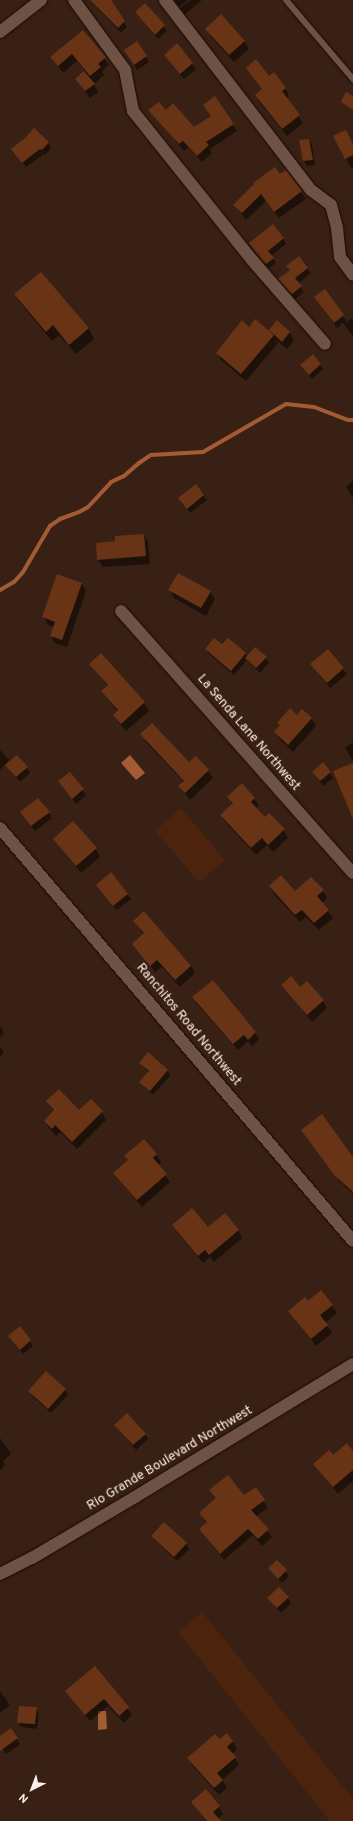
<!DOCTYPE html>
<style>
body{margin:0}
#map{position:relative;width:353px;height:1821px;overflow:hidden;background:#382014;font-family:Overpass,sans-serif}
div>[style]{position:absolute}
[style*='--x']{left:calc(var(--x)*1px);top:calc(var(--y)*1px);width:calc(var(--w)*1px);rotate:calc(var(--a)*1deg)}
.green>*{inset:0;background:#4c240e}
.water>*{inset:0;background:#a35b33}
.shadow>*{inset:0;background:#0007}
.stream>*{height:4px;margin:-2px;padding:0 2px;transform-origin:2px;border-radius:2px;background:#a35b33}
.building>*{inset:0;background:#693415}
.roads{filter:drop-shadow(0 0 1px #1e0901) drop-shadow(0 0 1px #1e0901)}
.lane>*{height:6px;margin:-3px;padding:0 3px;transform-origin:3px;border-radius:3px;background:#6d5245}
.street>*{height:12px;margin:-6px;padding:0 6px;transform-origin:6px;border-radius:6px;background:#6d5245}
.secondary>*{height:12px;margin:-6px;padding:0 6px;transform-origin:6px;border-radius:6px;background:#6d5245}
span{translate:-50% -50%;white-space:nowrap;text-align:center;line-height:1.15;-webkit-text-stroke:4px #382014;paint-order:stroke}
.street-label{font-size:13px;color:#fef0ea}
.north{position:absolute;left:12px;top:1769px;width:40px;height:40px;-webkit-text-stroke:3px #382014;paint-order:stroke;rotate:222deg;font-size:11px;font-weight:700;line-height:16px;text-align:center;color:#fef0ea}
.north::after{content:'';display:block;margin:auto;width:14px;height:18px;background:#fef0ea;clip-path:polygon(50% 0,100% 100%,50% 72%,0 100%)}
</style>
<div id="map">
<div class="green">
<div style="clip-path:polygon(181px 808px,225px 860px,199px 882px,155px 831px)"></div>
<div style="clip-path:polygon(202px 1612px,353px 1799px,353px 1821px,330px 1821px,178px 1632px)"></div>
</div>
<div class="water">
<div style="clip-path:polygon(130px 755px,145px 773px,136px 780px,121px 763px)"></div>
<div style="clip-path:polygon(98px 1711px,106px 1711px,107px 1729px,98px 1730px)"></div>
</div>
<div class="shadow">
<div style="clip-path:polygon(90px 0,110px 0,127px 27px,121px 33px)"></div>
<div style="clip-path:polygon(174px 0,188px 0,179px 7px)"></div>
<div style="clip-path:polygon(191px 0,202px 0,185px 14px,180px 8px)"></div>
<div style="clip-path:polygon(145px 5px,167px 31px,158px 39px,136px 13px)"></div>
<div style="clip-path:polygon(207px 29px,244px 41px,249px 49px,234px 62px,211px 37px)"></div>
<div style="clip-path:polygon(83px 31px,109px 65px,102px 71px,104px 75px,94px 84px,98px 92px,90px 98px,76px 79px,85px 71px,77px 61px,63px 73px,52px 57px)"></div>
<div style="clip-path:polygon(137px 42px,149px 62px,137px 70px,128px 55px)"></div>
<div style="clip-path:polygon(177px 45px,196px 69px,184px 79px,165px 55px)"></div>
<div style="clip-path:polygon(247px 68px,269px 77px,285px 88px,289px 96px,286px 99px,303px 123px,287px 136px,260px 103px,256px 95px,263px 90px)"></div>
<div style="clip-path:polygon(353px 97px,353px 110px,342px 102px)"></div>
<div style="clip-path:polygon(150px 110px,165px 111px,194px 129px,212px 117px,233px 125px,237px 131px,210px 149px,212px 153px,202px 162px,188px 147px,184px 151px)"></div>
<div style="clip-path:polygon(309px 140px,312px 145px,315px 165px,307px 166px,304px 161px,301px 141px)"></div>
<div style="clip-path:polygon(48px 143px,51px 148px,45px 155px,44px 154px,26px 167px,16px 154px)"></div>
<div style="clip-path:polygon(353px 143px,353px 168px,351px 168px,346px 159px)"></div>
<div style="clip-path:polygon(286px 171px,306px 199px,279px 218px,266px 201px,246px 220px,235px 205px)"></div>
<div style="clip-path:polygon(283px 238px,286px 244px,271px 256px,276px 263px,269px 268px,250px 244px)"></div>
<div style="clip-path:polygon(298px 257px,311px 273px,298px 284px,304px 292px,295px 299px,280px 279px,290px 270px)"></div>
<div style="clip-path:polygon(41px 273px,89px 329px,94px 339px,76px 354px,59px 335px,52px 341px,21px 304px,15px 295px)"></div>
<div style="clip-path:polygon(324px 290px,347px 322px,351px 318px,353px 320px,353px 336px,343px 323px,337px 328px,318px 302px,315px 297px)"></div>
<div style="clip-path:polygon(249px 328px,272px 335px,270px 330px,290px 333px,294px 340px,287px 349px,275px 339px,278px 343px,246px 381px,221px 360px,217px 353px)"></div>
<div style="clip-path:polygon(320px 364px,323px 369px,312px 379px,302px 366px)"></div>
<div style="clip-path:polygon(353px 481px,353px 498px,346px 487px)"></div>
<div style="clip-path:polygon(196px 486px,207px 500px,190px 513px,183px 503px)"></div>
<div style="clip-path:polygon(144px 535px,148px 542px,150px 564px,103px 567px,98px 560px,116px 542px)"></div>
<div style="clip-path:polygon(58px 575px,82px 584px,86px 591px,67px 647px,55px 643px,51px 636px,54px 627px,48px 625px,44px 617px)"></div>
<div style="clip-path:polygon(170px 590px,210px 592px,215px 599px,206px 616px,174px 598px)"></div>
<div style="clip-path:polygon(222px 646px,245px 653px,247px 657px,266px 658px,269px 663px,260px 673px,247px 660px,234px 675px,209px 654px,206px 649px)"></div>
<div style="clip-path:polygon(328px 651px,347px 674px,330px 688px,312px 665px)"></div>
<div style="clip-path:polygon(101px 654px,144px 703px,149px 711px,126px 731px,114px 716px,118px 712px,102px 691px,108px 686px,90px 664px)"></div>
<div style="clip-path:polygon(302px 710px,312px 719px,316px 726px,293px 752px,280px 740px,275px 732px,280px 726px,278px 723px,297px 716px)"></div>
<div style="clip-path:polygon(142px 734px,189px 763px,208px 771px,213px 778px,190px 800px,180px 786px,184px 782px,146px 742px)"></div>
<div style="clip-path:polygon(353px 742px,353px 761px,345px 748px)"></div>
<div style="clip-path:polygon(0 750px,9px 760px,0 770px)"></div>
<div style="clip-path:polygon(7px 765px,27px 768px,30px 773px,20px 782px)"></div>
<div style="clip-path:polygon(313px 772px,330px 773px,333px 778px,323px 786px)"></div>
<div style="clip-path:polygon(70px 773px,86px 795px,76px 804px,59px 782px)"></div>
<div style="clip-path:polygon(229px 797px,254px 798px,259px 806px,256px 808px,265px 818px,284px 830px,288px 838px,273px 852px,267px 845px,256px 855px,226px 823px,221px 816px,233px 805px)"></div>
<div style="clip-path:polygon(49px 813px,52px 818px,35px 831px,24px 817px)"></div>
<div style="clip-path:polygon(54px 839px,96px 849px,100px 857px,81px 873px)"></div>
<div style="clip-path:polygon(270px 886px,295px 893px,323px 891px,327px 898px,322px 903px,333px 918px,319px 930px,306px 917px,300px 922px,274px 894px)"></div>
<div style="clip-path:polygon(100px 890px,128px 894px,131px 899px,117px 910px)"></div>
<div style="clip-path:polygon(144px 913px,191px 966px,195px 973px,180px 987px,162px 967px,155px 972px,133px 944px,144px 935px,134px 921px)"></div>
<div style="clip-path:polygon(213px 981px,255px 1033px,259px 1039px,252px 1046px,248px 1041px,238px 1050px,197px 1004px,193px 997px)"></div>
<div style="clip-path:polygon(282px 985px,300px 988px,323px 1001px,327px 1008px,312px 1022px)"></div>
<div style="clip-path:polygon(0 1026px,4px 1033px,0 1037px)"></div>
<div style="clip-path:polygon(0 1046px,4px 1053px,0 1057px)"></div>
<div style="clip-path:polygon(148px 1054px,168px 1071px,170px 1076px,153px 1095px,141px 1082px,149px 1073px,140px 1063px)"></div>
<div style="clip-path:polygon(48px 1102px,79px 1112px,102px 1112px,106px 1120px,77px 1149px,60px 1132px,56px 1136px,49px 1128px,45px 1121px,54px 1111px)"></div>
<div style="clip-path:polygon(302px 1131px,353px 1158px,353px 1194px,339px 1181px)"></div>
<div style="clip-path:polygon(156px 1155px,161px 1162px,158px 1165px,170px 1182px,142px 1207px,114px 1173px,128px 1161px,125px 1156px)"></div>
<div style="clip-path:polygon(173px 1226px,238px 1230px,242px 1238px,214px 1262px,210px 1257px,203px 1263px)"></div>
<div style="clip-path:polygon(308px 1302px,332px 1305px,337px 1313px,325px 1323px,332px 1333px,316px 1346px,290px 1312px)"></div>
<div style="clip-path:polygon(9px 1336px,30px 1341px,33px 1346px,23px 1354px)"></div>
<div style="clip-path:polygon(65px 1390px,68px 1395px,51px 1413px,32px 1396px,30px 1391px)"></div>
<div style="clip-path:polygon(115px 1425px,145px 1434px,148px 1439px,136px 1450px)"></div>
<div style="clip-path:polygon(0 1438px,11px 1454px,3px 1461px,5px 1465px,0 1470px)"></div>
<div style="clip-path:polygon(353px 1452px,353px 1481px,338px 1494px,315px 1464px,333px 1457px)"></div>
<div style="clip-path:polygon(255px 1488px,268px 1508px,255px 1517px,272px 1537px,262px 1546px,253px 1535px,224px 1560px,200px 1530px,207px 1523px,200px 1513px,217px 1499px,211px 1490px,244px 1496px)"></div>
<div style="clip-path:polygon(153px 1536px,186px 1543px,189px 1549px,177px 1561px,156px 1541px)"></div>
<div style="clip-path:polygon(277px 1561px,289px 1576px,282px 1583px,269px 1568px)"></div>
<div style="clip-path:polygon(269px 1598px,288px 1598px,291px 1603px,281px 1613px)"></div>
<div style="clip-path:polygon(95px 1667px,132px 1715px,124px 1723px,108px 1706px,90px 1721px,67px 1691px)"></div>
<div style="clip-path:polygon(0 1691px,10px 1705px,0 1713px)"></div>
<div style="clip-path:polygon(36px 1708px,39px 1714px,37px 1729px,21px 1727px,18px 1722px)"></div>
<div style="clip-path:polygon(11px 1730px,20px 1744px,6px 1754px,0 1745px,0 1737px)"></div>
<div style="clip-path:polygon(220px 1741px,232px 1741px,237px 1749px,232px 1754px,239px 1765px,222px 1780px,227px 1788px,219px 1795px,193px 1766px,189px 1759px)"></div>
<div style="clip-path:polygon(192px 1802px,219px 1807px,223px 1814px,218px 1819px,220px 1821px,206px 1821px)"></div>
</div>
<div class="stream">
<div style="--x:0;--y:590;--w:16;--a:-30"></div>
<div style="--x:14;--y:582;--w:13;--a:-48"></div>
<div style="--x:23;--y:572;--w:53;--a:-59.6"></div>
<div style="--x:50;--y:526;--w:12;--a:-35"></div>
<div style="--x:60;--y:519;--w:20;--a:-20"></div>
<div style="--x:79;--y:512;--w:10;--a:-29"></div>
<div style="--x:88;--y:507;--w:34;--a:-47"></div>
<div style="--x:111;--y:482;--w:14;--a:-25"></div>
<div style="--x:124;--y:476;--w:20;--a:-41"></div>
<div style="--x:139;--y:463;--w:14;--a:-34"></div>
<div style="--x:151;--y:455;--w:52;--a:-3.3"></div>
<div style="--x:203;--y:452;--w:96;--a:-30"></div>
<div style="--x:286;--y:404;--w:28;--a:6"></div>
<div style="--x:314;--y:407;--w:36;--a:21"></div>
<div style="--x:348;--y:420;--w:5;--a:0"></div>
</div>
<div class="building">
<div style="clip-path:polygon(90px 0,111px 0,125px 21px,118px 28px)"></div>
<div style="clip-path:polygon(145px 3px,165px 25px,155px 35px,135px 12px)"></div>
<div style="clip-path:polygon(221px 14px,245px 41px,229px 55px,205px 29px)"></div>
<div style="clip-path:polygon(83px 30px,106px 57px,98px 64px,101px 67px,90px 76px,72px 54px,58px 66px,50px 57px)"></div>
<div style="clip-path:polygon(137px 41px,147px 56px,134px 65px,124px 50px)"></div>
<div style="clip-path:polygon(177px 43px,193px 63px,180px 74px,164px 55px)"></div>
<div style="clip-path:polygon(256px 59px,269px 76px,274px 72px,286px 88px,282px 91px,300px 115px,282px 129px,255px 95px,262px 89px,246px 68px)"></div>
<div style="clip-path:polygon(84px 71px,95px 84px,85px 91px,75px 79px)"></div>
<div style="clip-path:polygon(346px 92px,353px 96px,353px 110px,341px 102px)"></div>
<div style="clip-path:polygon(215px 96px,234px 124px,206px 142px,209px 145px,197px 156px,183px 141px,179px 144px,148px 110px,159px 102px,166px 110px,173px 103px,194px 127px,211px 116px,203px 105px)"></div>
<div style="clip-path:polygon(34px 128px,49px 142px,42px 150px,40px 149px,22px 163px,11px 149px,25px 138px)"></div>
<div style="clip-path:polygon(346px 130px,353px 144px,353px 155px,345px 159px,333px 136px)"></div>
<div style="clip-path:polygon(309px 139px,313px 160px,303px 161px,299px 140px)"></div>
<div style="clip-path:polygon(275px 167px,280px 174px,286px 170px,302px 191px,274px 212px,261px 194px,242px 213px,233px 205px,254px 184px,253px 183px)"></div>
<div style="clip-path:polygon(273px 224px,284px 238px,268px 251px,274px 258px,266px 264px,249px 243px)"></div>
<div style="clip-path:polygon(299px 256px,308px 268px,295px 278px,302px 286px,292px 294px,278px 279px,290px 270px,286px 266px)"></div>
<div style="clip-path:polygon(41px 272px,89px 328px,69px 345px,53px 325px,46px 332px,14px 294px)"></div>
<div style="clip-path:polygon(325px 289px,344px 315px,334px 323px,314px 297px)"></div>
<div style="clip-path:polygon(255px 319px,274px 335px,241px 374px,216px 353px,242px 320px,249px 327px)"></div>
<div style="clip-path:polygon(277px 320px,290px 332px,282px 342px,269px 330px)"></div>
<div style="clip-path:polygon(313px 354px,321px 364px,309px 375px,300px 365px)"></div>
<div style="clip-path:polygon(196px 484px,204px 495px,187px 509px,178px 498px)"></div>
<div style="clip-path:polygon(144px 534px,146px 556px,97px 560px,96px 543px,115px 541px,115px 536px)"></div>
<div style="clip-path:polygon(178px 573px,211px 591px,201px 608px,168px 590px)"></div>
<div style="clip-path:polygon(57px 574px,82px 583px,62px 640px,50px 636px,55px 622px,42px 617px)"></div>
<div style="clip-path:polygon(214px 638px,222px 644px,228px 638px,246px 653px,231px 671px,205px 649px)"></div>
<div style="clip-path:polygon(255px 647px,267px 657px,256px 668px,245px 658px)"></div>
<div style="clip-path:polygon(328px 649px,344px 668px,327px 683px,310px 664px)"></div>
<div style="clip-path:polygon(101px 653px,145px 702px,121px 724px,113px 715px,118px 710px,101px 691px,108px 685px,89px 664px)"></div>
<div style="clip-path:polygon(290px 708px,297px 715px,302px 709px,312px 718px,288px 745px,274px 732px,280px 725px,277px 723px)"></div>
<div style="clip-path:polygon(152px 723px,189px 762px,196px 756px,209px 770px,185px 793px,178px 786px,184px 781px,140px 734px)"></div>
<div style="clip-path:polygon(17px 755px,28px 767px,16px 777px,5px 765px)"></div>
<div style="clip-path:polygon(323px 762px,331px 772px,320px 781px,312px 772px)"></div>
<div style="clip-path:polygon(353px 763px,353px 819px,333px 771px)"></div>
<div style="clip-path:polygon(70px 772px,84px 789px,72px 799px,58px 781px)"></div>
<div style="clip-path:polygon(242px 783px,255px 798px,251px 802px,265px 817px,269px 813px,285px 829px,268px 845px,262px 838px,251px 848px,220px 815px,233px 803px,227px 797px)"></div>
<div style="clip-path:polygon(38px 798px,50px 812px,31px 826px,20px 812px)"></div>
<div style="clip-path:polygon(73px 821px,97px 848px,76px 866px,53px 839px)"></div>
<div style="clip-path:polygon(111px 872px,128px 894px,113px 906px,96px 885px)"></div>
<div style="clip-path:polygon(281px 875px,295px 891px,311px 877px,324px 890px,317px 896px,329px 910px,314px 923px,302px 910px,295px 915px,269px 886px)"></div>
<div style="clip-path:polygon(144px 911px,191px 966px,175px 980px,157px 960px,150px 966px,132px 944px,144px 933px,133px 921px)"></div>
<div style="clip-path:polygon(291px 976px,300px 987px,307px 981px,324px 1000px,307px 1015px,281px 985px)"></div>
<div style="clip-path:polygon(213px 980px,256px 1032px,248px 1040px,244px 1035px,233px 1044px,192px 997px)"></div>
<div style="clip-path:polygon(148px 1052px,168px 1070px,150px 1091px,139px 1082px,149px 1071px,139px 1063px)"></div>
<div style="clip-path:polygon(59px 1089px,79px 1110px,91px 1099px,103px 1111px,72px 1142px,55px 1125px,52px 1129px,44px 1121px,54px 1110px,46px 1101px)"></div>
<div style="clip-path:polygon(322px 1114px,353px 1157px,353px 1192px,335px 1176px,301px 1130px)"></div>
<div style="clip-path:polygon(144px 1139px,157px 1154px,153px 1158px,167px 1174px,137px 1200px,113px 1173px,128px 1160px,124px 1156px)"></div>
<div style="clip-path:polygon(192px 1208px,208px 1227px,225px 1213px,239px 1230px,209px 1255px,205px 1250px,198px 1256px,172px 1225px)"></div>
<div style="clip-path:polygon(321px 1290px,333px 1305px,320px 1315px,328px 1325px,311px 1339px,288px 1311px,305px 1297px,308px 1301px)"></div>
<div style="clip-path:polygon(20px 1326px,31px 1340px,20px 1350px,8px 1336px)"></div>
<div style="clip-path:polygon(46px 1371px,66px 1389px,48px 1409px,28px 1391px)"></div>
<div style="clip-path:polygon(127px 1413px,146px 1434px,133px 1445px,114px 1425px)"></div>
<div style="clip-path:polygon(347px 1443px,353px 1451px,353px 1470px,333px 1487px,313px 1464px,329px 1450px,333px 1455px)"></div>
<div style="clip-path:polygon(228px 1475px,244px 1495px,256px 1487px,265px 1500px,251px 1510px,269px 1529px,258px 1539px,248px 1529px,220px 1554px,199px 1529px,207px 1522px,199px 1513px,216px 1498px,209px 1490px)"></div>
<div style="clip-path:polygon(164px 1522px,187px 1543px,174px 1557px,151px 1536px)"></div>
<div style="clip-path:polygon(277px 1560px,287px 1570px,278px 1579px,268px 1568px)"></div>
<div style="clip-path:polygon(279px 1587px,289px 1597px,277px 1608px,267px 1598px)"></div>
<div style="clip-path:polygon(95px 1666px,129px 1707px,119px 1716px,104px 1699px,85px 1715px,65px 1691px)"></div>
<div style="clip-path:polygon(19px 1706px,37px 1707px,35px 1724px,17px 1723px)"></div>
<div style="clip-path:polygon(11px 1728px,18px 1738px,0 1751px,0 1736px)"></div>
<div style="clip-path:polygon(227px 1733px,233px 1741px,227px 1747px,236px 1757px,217px 1773px,223px 1780px,214px 1788px,187px 1758px,215px 1734px,220px 1739px)"></div>
<div style="clip-path:polygon(206px 1789px,220px 1806px,213px 1812px,221px 1821px,207px 1821px,191px 1802px)"></div>
</div>
<div class="roads">
<div class="lane">
<div style="--x:286;--y:0;--w:104;--a:49.7"></div>
</div>
<div class="street">
<div style="--x:74;--y:0;--w:87;--a:53.9"></div>
<div style="--x:125;--y:70;--w:42;--a:79"></div>
<div style="--x:133;--y:111;--w:191;--a:51.4"></div>
<div style="--x:252;--y:260;--w:111;--a:49"></div>
<div style="--x:165;--y:0;--w:240;--a:52.5"></div>
<div style="--x:311;--y:190;--w:25;--a:37"></div>
<div style="--x:331;--y:205;--w:24;--a:75"></div>
<div style="--x:337;--y:228;--w:29;--a:84"></div>
<div style="--x:340;--y:257;--w:22;--a:54"></div>
<div style="--x:0;--y:32;--w:52;--a:-38"></div>
<div style="--x:121;--y:611;--w:350;--a:48.5"></div>
</div>
<div class="secondary">
<div style="--x:0;--y:828;--w:543;--a:49.48"></div>
<div style="--x:0;--y:1574;--w:36;--a:-27"></div>
<div style="--x:32;--y:1558;--w:120;--a:-30.6"></div>
<div style="--x:135;--y:1497;--w:255;--a:-31.4"></div>
</div>
</div>
<div class="street-label">
<span style="left:248px;top:733px;rotate:49deg">La Senda Lane Northwest</span>
<span style="left:188px;top:1025px;rotate:50deg">Ranchitos Road Northwest</span>
<span style="left:170px;top:1459px;rotate:-31deg">Rio Grande Boulevard Northwest</span>
</div>
<div class="north">N</div>
</div>
